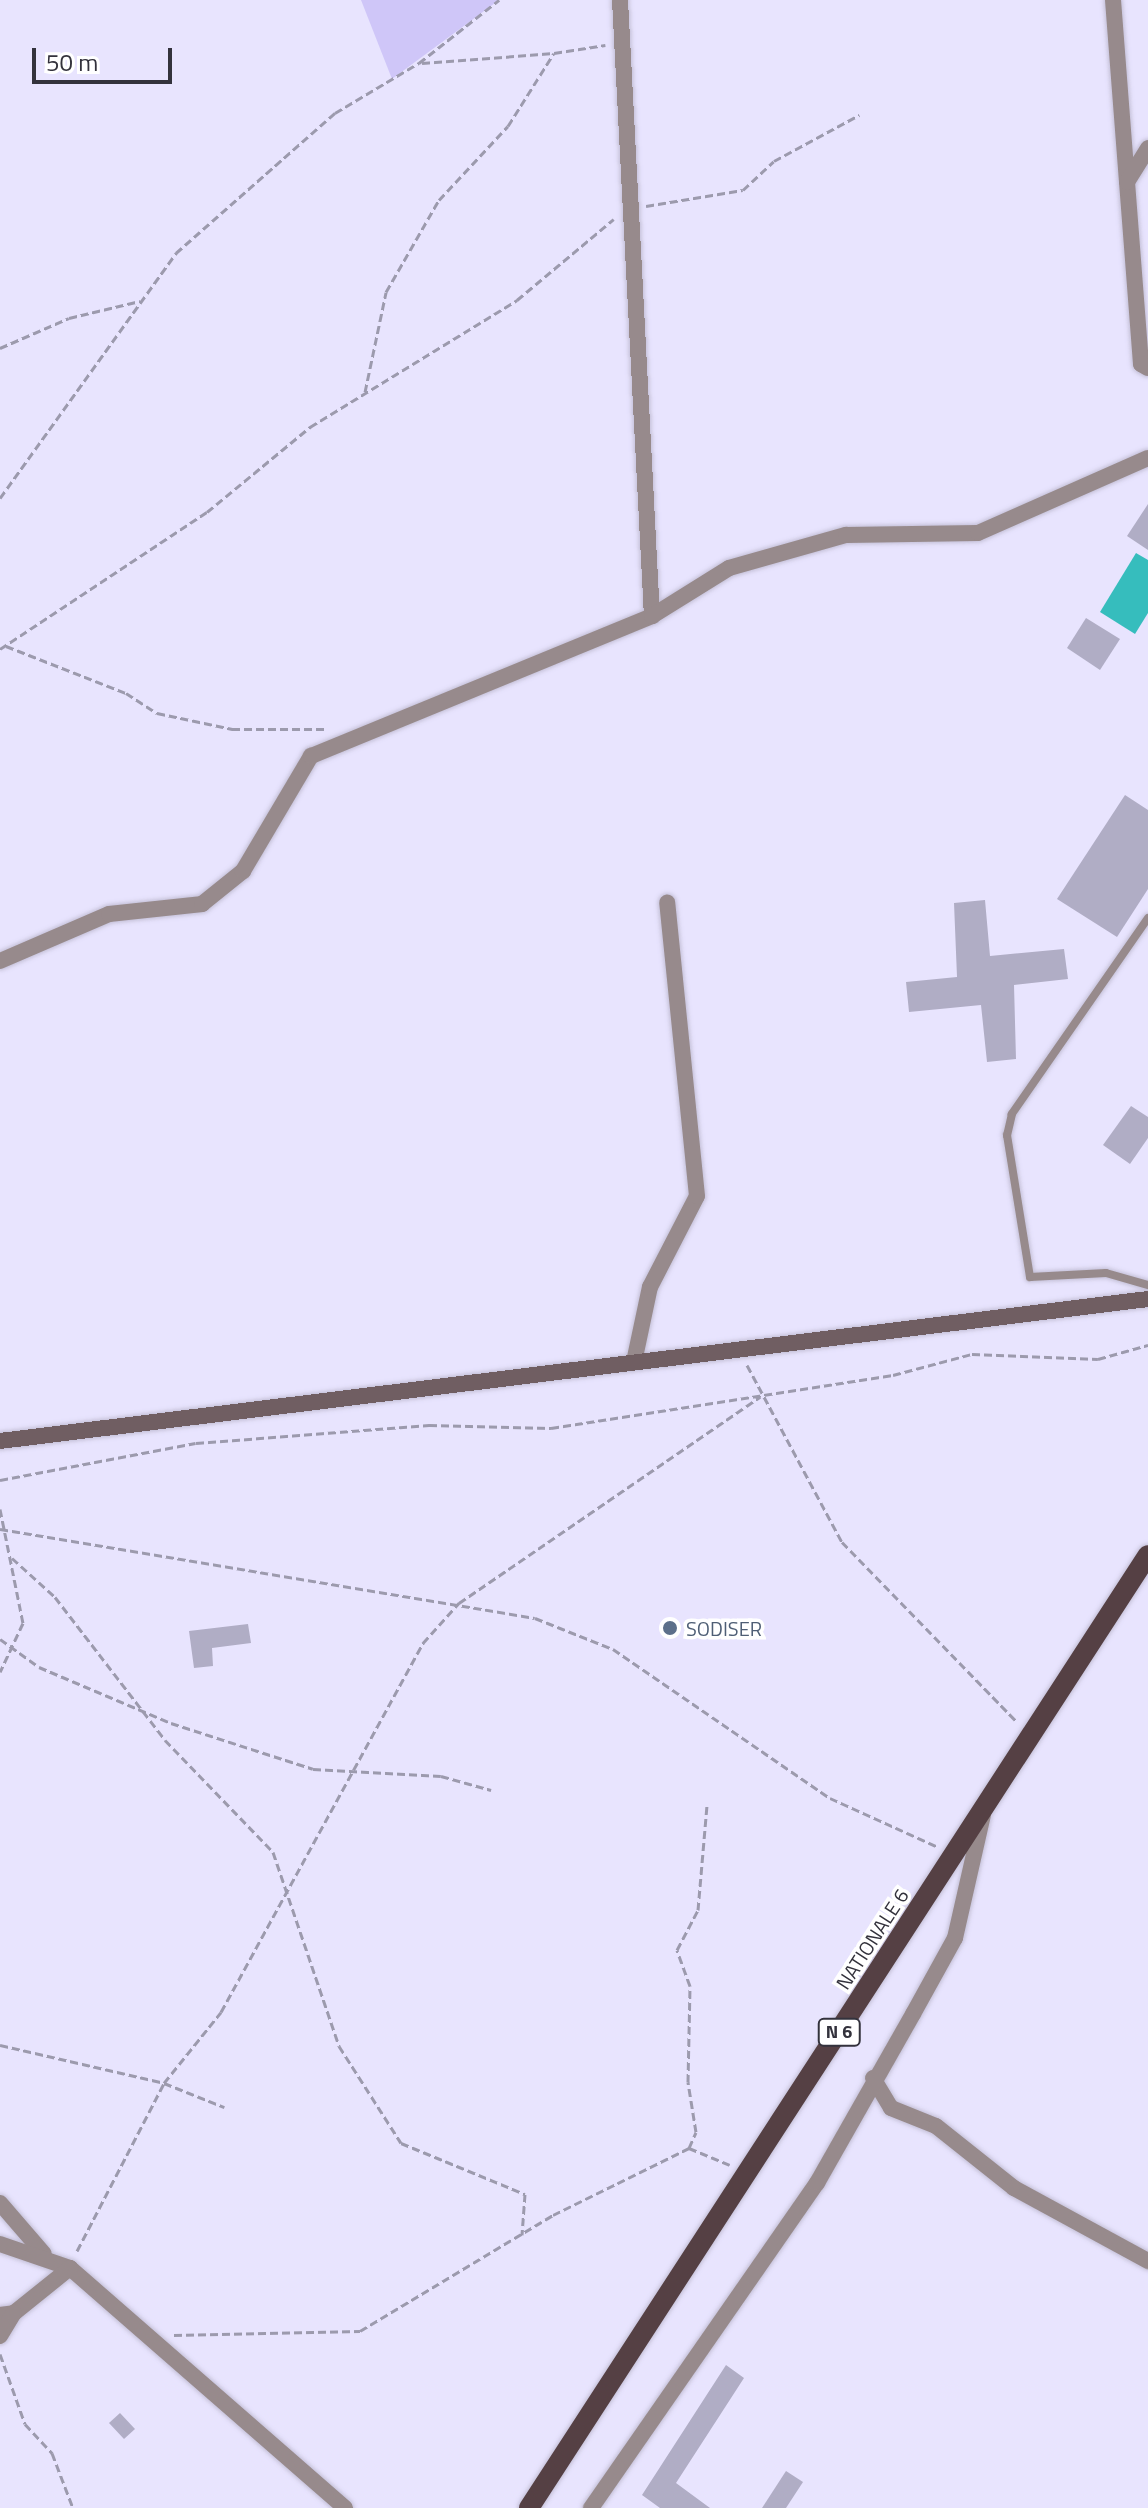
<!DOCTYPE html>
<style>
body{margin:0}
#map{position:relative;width:1148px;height:2508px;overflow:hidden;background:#e8e4fe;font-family:"Titillium Web",sans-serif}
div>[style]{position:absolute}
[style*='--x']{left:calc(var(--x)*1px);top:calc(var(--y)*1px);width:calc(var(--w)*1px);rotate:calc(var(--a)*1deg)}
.green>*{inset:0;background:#cfc6f8}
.water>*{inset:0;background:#36bdbd}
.building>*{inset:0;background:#b0adc5}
.path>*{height:3px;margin-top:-1.5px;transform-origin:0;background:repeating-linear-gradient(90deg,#9c9aad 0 8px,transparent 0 12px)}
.roads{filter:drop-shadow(0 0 2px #c4c0d7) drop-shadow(0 0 2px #c4c0d7)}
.lane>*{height:8px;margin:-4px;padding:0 4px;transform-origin:4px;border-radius:4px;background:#978a8c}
.street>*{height:16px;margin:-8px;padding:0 8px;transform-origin:8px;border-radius:8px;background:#978a8c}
.secondary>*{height:16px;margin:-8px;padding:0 8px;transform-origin:8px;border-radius:8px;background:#705e62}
.primary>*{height:20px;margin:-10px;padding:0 10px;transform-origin:10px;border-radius:10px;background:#554044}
.dots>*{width:22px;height:22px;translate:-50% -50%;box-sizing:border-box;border:4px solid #fff;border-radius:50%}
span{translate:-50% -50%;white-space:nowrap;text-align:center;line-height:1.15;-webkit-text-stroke:7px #fff;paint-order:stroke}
.shield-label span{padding:2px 6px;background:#fff;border:2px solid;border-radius:6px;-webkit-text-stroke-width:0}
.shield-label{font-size:18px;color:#33323c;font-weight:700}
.service-label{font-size:20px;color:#4e5e75}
.left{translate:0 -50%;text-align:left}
.street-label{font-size:20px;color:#33323c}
.scale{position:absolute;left:32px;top:48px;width:140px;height:36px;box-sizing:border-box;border:4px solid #33323c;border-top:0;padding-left:10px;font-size:24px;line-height:28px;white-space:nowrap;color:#33323c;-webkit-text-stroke:6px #fff;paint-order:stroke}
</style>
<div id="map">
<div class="green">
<div style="clip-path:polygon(361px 0,499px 0,392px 79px)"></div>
</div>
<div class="water">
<div style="clip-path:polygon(1136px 553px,1148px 560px,1148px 613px,1135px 634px,1100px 612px)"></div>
</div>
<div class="building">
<div style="clip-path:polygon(1148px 504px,1148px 550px,1127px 536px)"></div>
<div style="clip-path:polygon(1086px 618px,1120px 639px,1100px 670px,1067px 648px)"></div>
<div style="clip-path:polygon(1125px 795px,1148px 810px,1148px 889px,1117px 937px,1057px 899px)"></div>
<div style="clip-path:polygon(985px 900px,990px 956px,1064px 949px,1068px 979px,1014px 985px,1016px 1059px,987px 1062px,981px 1005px,909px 1012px,906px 982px,957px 977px,954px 903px)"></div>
<div style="clip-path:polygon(1131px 1106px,1148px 1117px,1148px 1138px,1130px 1164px,1103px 1145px)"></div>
<div style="clip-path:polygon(248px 1624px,251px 1643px,212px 1648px,213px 1666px,194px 1668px,189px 1631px)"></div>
<div style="clip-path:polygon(726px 2365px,744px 2378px,676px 2483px,710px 2508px,660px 2508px,642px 2495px)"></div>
<div style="clip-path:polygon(120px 2413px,135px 2429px,124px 2439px,109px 2423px)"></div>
<div style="clip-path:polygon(786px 2471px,803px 2482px,786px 2508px,762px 2508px)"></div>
</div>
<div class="path">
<div style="--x:422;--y:63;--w:132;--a:-4.3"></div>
<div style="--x:646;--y:206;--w:98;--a:-9.4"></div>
<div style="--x:743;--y:190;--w:42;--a:-43.1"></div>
<div style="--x:774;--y:161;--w:97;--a:-28.4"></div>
<div style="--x:0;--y:348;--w:75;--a:-23.5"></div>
<div style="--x:69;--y:318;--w:73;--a:-13.5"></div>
<div style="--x:365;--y:392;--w:102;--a:-78.1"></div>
<div style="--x:386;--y:292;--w:106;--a:-60.1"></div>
<div style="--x:439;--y:200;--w:101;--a:-47"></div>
<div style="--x:508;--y:126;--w:86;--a:-57.8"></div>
<div style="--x:554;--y:53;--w:52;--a:-8.9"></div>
<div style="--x:0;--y:498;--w:302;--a:-54.3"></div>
<div style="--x:176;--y:253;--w:212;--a:-41.4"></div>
<div style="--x:335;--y:113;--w:98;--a:-30.8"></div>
<div style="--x:419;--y:63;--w:102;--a:-38.2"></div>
<div style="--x:6;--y:646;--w:129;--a:21.4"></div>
<div style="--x:126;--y:693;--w:37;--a:33"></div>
<div style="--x:157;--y:713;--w:77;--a:12"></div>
<div style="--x:232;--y:729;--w:96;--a:0"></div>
<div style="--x:0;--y:649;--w:248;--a:-33.5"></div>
<div style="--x:207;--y:512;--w:134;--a:-39.5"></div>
<div style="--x:310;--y:427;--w:243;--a:-31.5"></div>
<div style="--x:517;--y:300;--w:126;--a:-39.9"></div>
<div style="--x:747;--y:1365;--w:201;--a:61.8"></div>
<div style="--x:842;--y:1542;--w:251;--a:45.8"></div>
<div style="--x:0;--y:1480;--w:199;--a:-10.7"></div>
<div style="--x:196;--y:1443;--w:234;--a:-4.4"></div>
<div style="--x:429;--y:1425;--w:122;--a:1.4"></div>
<div style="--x:551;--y:1428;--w:346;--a:-8.8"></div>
<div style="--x:893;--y:1375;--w:82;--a:-14.9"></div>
<div style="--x:972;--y:1354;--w:126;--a:2.3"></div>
<div style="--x:1098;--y:1359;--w:52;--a:-15.6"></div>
<div style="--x:0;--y:1509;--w:116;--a:78.6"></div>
<div style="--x:23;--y:1623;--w:54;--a:115.1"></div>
<div style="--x:0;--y:1529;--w:542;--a:9.44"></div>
<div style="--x:535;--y:1618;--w:84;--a:21.7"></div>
<div style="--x:613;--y:1649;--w:263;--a:34.5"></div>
<div style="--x:830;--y:1798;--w:119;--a:24.4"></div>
<div style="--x:12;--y:1558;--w:58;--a:42.2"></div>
<div style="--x:55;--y:1597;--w:180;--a:52.4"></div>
<div style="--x:165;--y:1740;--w:156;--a:46"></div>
<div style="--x:273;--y:1852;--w:205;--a:71.2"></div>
<div style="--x:339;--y:2046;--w:115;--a:57.4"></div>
<div style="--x:401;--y:2143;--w:134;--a:22.4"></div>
<div style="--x:525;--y:2194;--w:41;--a:94.2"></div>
<div style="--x:0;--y:1639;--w:48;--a:35.7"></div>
<div style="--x:39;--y:1667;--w:143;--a:23"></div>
<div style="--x:171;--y:1723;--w:149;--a:17.9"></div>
<div style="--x:313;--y:1769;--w:128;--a:3.1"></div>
<div style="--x:441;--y:1776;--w:52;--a:15.6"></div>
<div style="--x:0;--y:2045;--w:168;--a:13"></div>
<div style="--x:164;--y:2083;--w:65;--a:21.8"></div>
<div style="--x:689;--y:2148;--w:44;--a:22.5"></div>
<div style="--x:77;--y:2251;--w:189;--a:-62.6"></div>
<div style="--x:164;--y:2083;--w:91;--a:-51.2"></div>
<div style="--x:221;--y:2012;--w:421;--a:-61.3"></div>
<div style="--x:423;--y:1643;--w:54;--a:-48"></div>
<div style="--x:459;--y:1603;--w:365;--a:-34.4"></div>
<div style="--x:174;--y:2335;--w:186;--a:-1.2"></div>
<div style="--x:360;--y:2331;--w:225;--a:-31"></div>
<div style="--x:553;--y:2215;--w:152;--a:-26.2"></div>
<div style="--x:689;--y:2148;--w:17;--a:-66"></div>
<div style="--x:696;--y:2132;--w:51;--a:-99.1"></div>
<div style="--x:688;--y:2082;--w:96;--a:-88.8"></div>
<div style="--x:690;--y:1986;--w:38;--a:-110"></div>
<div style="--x:677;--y:1950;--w:45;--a:-62.3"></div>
<div style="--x:698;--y:1910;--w:105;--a:-85.1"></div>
<div style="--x:0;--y:2354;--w:74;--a:70.3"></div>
<div style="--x:25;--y:2424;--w:40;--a:47"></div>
<div style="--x:52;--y:2453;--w:59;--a:69.1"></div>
</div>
<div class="roads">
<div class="lane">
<div style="--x:1148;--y:918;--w:239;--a:124.8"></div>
<div style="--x:1012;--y:1114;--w:22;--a:103"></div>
<div style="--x:1007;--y:1135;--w:144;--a:80.8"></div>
<div style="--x:1030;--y:1277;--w:76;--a:-3"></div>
<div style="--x:1106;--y:1273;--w:44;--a:15.9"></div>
</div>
<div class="street">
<div style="--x:620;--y:0;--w:617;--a:87.03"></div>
<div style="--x:1113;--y:0;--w:365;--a:85.6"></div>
<div style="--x:1141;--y:364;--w:8;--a:30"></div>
<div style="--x:1127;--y:182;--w:40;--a:-58"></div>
<div style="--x:0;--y:961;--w:119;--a:-23.3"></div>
<div style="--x:109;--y:914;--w:94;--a:-6.1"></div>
<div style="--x:202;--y:904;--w:53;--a:-38.8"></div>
<div style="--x:243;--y:871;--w:134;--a:-59.4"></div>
<div style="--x:311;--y:756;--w:369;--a:-22.3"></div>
<div style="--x:652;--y:616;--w:91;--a:-31.9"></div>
<div style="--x:729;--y:568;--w:122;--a:-15.8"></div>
<div style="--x:846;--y:535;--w:132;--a:-0.9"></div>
<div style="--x:978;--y:533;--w:186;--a:-23.8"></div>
<div style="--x:634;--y:1362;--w:77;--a:-78"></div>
<div style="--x:650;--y:1287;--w:102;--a:-62.7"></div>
<div style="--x:697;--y:1196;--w:295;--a:-95.8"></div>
<div style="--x:873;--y:2078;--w:35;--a:59"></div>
<div style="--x:891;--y:2108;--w:48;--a:21.8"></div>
<div style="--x:936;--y:2126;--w:100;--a:38.5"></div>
<div style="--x:1014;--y:2188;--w:153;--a:28.6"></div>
<div style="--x:0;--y:2203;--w:67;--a:49.2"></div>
<div style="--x:0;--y:2244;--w:74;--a:18.9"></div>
<div style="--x:70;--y:2268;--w:365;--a:41.1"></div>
<div style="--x:0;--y:2315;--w:14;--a:-8"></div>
<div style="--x:14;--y:2313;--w:72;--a:-38.8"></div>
<div style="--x:0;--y:2336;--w:27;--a:-59"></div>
<div style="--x:591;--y:2508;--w:396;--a:-55.2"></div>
<div style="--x:817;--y:2183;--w:194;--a:-60.4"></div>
<div style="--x:913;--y:2014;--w:87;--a:-61.1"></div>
<div style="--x:955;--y:1938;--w:126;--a:-77.2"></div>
</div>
<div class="secondary">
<div style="--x:0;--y:1441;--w:1157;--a:-7.05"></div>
</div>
<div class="primary">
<div style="--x:529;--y:2508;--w:1136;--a:-57"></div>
</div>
</div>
<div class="dots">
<div style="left:670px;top:1628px;background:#5c6f8a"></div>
</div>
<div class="shield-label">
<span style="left:839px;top:2032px">N 6</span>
</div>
<div class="service-label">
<span class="left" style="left:686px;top:1628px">SODISER</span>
</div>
<div class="street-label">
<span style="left:872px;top:1939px;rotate:-57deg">NATIONALE 6</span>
</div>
<div class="scale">50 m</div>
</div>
